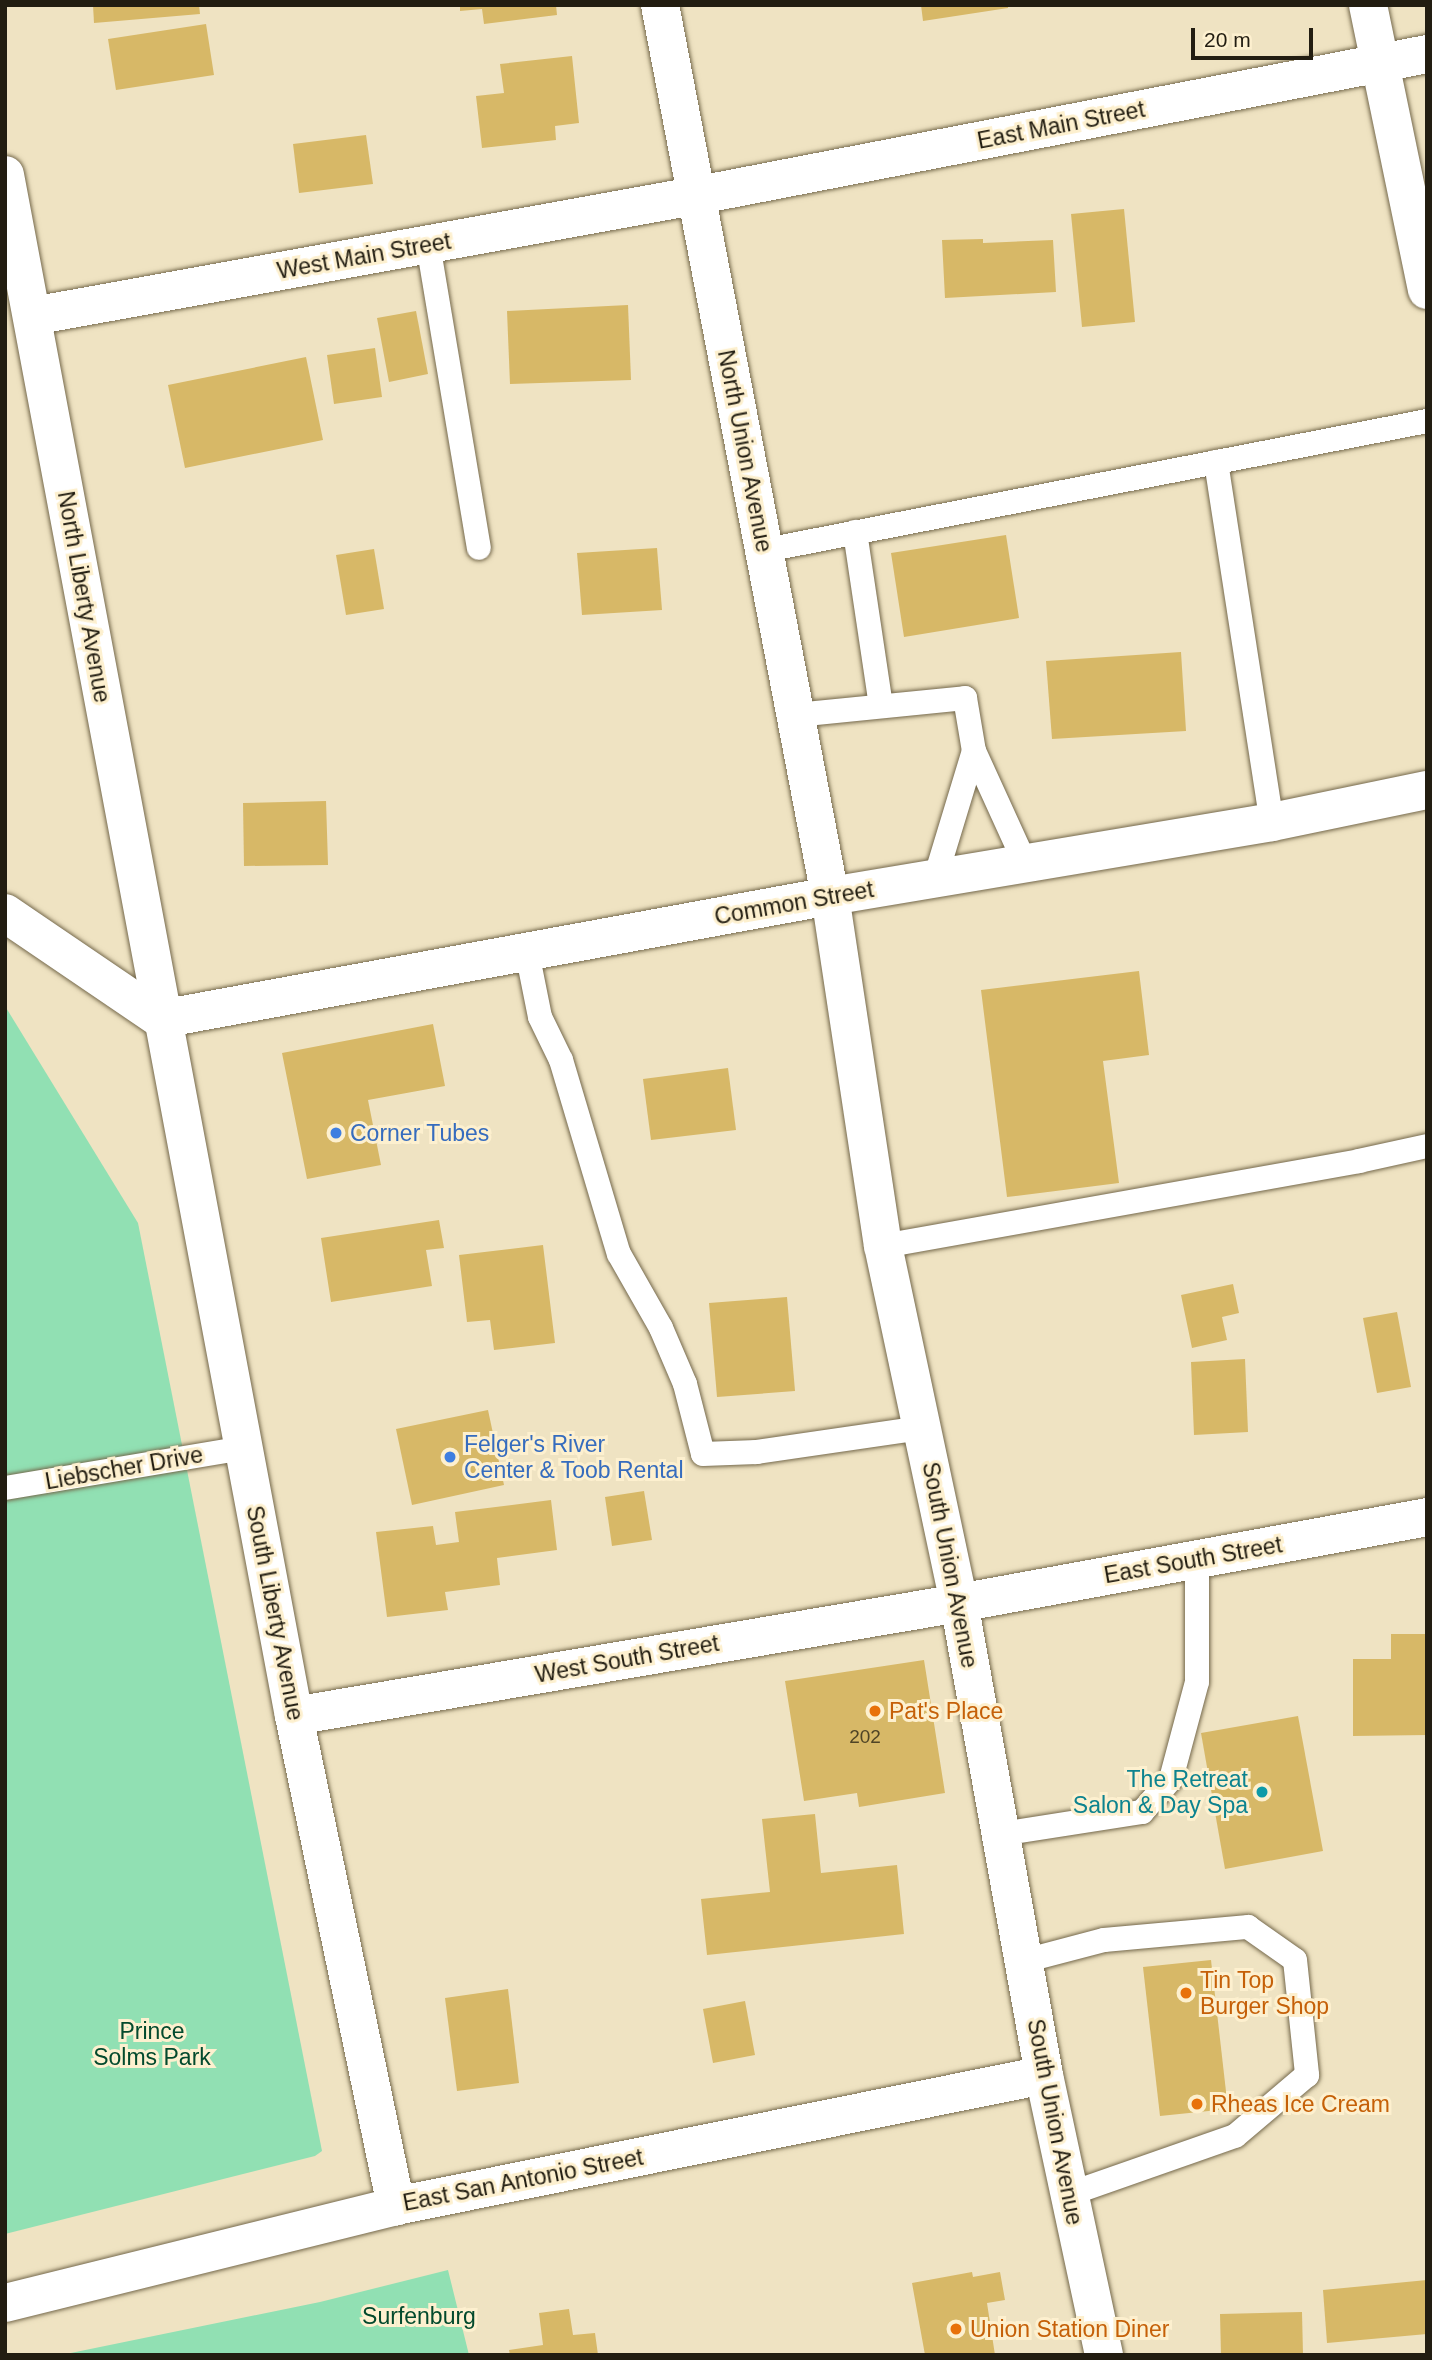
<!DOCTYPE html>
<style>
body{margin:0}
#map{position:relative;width:1432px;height:2360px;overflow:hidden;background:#efe3c2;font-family:Arial,sans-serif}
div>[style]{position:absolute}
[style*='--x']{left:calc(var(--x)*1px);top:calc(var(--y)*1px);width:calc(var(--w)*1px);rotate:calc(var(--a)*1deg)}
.green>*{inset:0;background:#91e0b3}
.building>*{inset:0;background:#d7b867}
.roads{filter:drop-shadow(0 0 2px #75694c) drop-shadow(0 0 2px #75694c)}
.service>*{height:24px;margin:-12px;padding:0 12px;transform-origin:12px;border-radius:12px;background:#fff}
.minor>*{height:38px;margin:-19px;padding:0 19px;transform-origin:19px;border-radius:19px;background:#fff}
.tertiary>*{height:38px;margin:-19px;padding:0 19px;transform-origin:19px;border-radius:19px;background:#fff}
.secondary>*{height:38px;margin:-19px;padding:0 19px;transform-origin:19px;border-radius:19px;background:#fff}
.dots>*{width:19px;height:19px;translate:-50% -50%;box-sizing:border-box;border:4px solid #fdf0cf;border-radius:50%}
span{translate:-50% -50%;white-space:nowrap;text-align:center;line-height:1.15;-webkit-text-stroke:6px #fdf0cf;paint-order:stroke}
.number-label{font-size:19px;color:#4f4426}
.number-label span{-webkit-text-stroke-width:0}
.street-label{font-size:23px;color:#221d11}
.shop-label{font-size:23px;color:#366cbe}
.left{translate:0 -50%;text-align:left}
.food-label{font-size:23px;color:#c56008}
.culture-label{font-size:23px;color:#0d838f}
.right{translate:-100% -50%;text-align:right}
.park-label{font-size:23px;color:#034a2d}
.frame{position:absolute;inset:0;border:7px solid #221d11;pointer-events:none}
.scale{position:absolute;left:1191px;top:28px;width:122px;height:32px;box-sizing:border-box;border:4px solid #221d11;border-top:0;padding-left:9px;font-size:21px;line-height:24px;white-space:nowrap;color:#221d11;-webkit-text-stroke:5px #fdf0cf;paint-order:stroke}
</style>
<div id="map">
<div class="green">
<div style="clip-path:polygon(5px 1006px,138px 1223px,322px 2151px,315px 2156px,5px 2234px)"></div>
<div style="clip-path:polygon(448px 2270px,469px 2355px,61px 2355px,320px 2302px)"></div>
</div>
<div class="building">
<div style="clip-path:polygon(93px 5px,199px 5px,200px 14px,94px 23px)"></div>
<div style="clip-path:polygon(460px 5px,556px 5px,557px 15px,484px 24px,482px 9px,460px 11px)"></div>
<div style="clip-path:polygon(921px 5px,1008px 5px,1008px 8px,923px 21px)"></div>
<div style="clip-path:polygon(206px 24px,214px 75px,116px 90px,108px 39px)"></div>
<div style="clip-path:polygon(572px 56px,579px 123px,555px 126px,556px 140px,482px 148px,476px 96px,504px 93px,500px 64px)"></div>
<div style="clip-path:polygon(366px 135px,373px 184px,299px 193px,293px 144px)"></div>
<div style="clip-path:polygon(1124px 209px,1135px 322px,1082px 327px,1071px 214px)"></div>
<div style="clip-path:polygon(983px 239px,983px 243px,1053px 240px,1056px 292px,945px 298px,942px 240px)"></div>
<div style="clip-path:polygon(628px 305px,631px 380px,510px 384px,507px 311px)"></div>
<div style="clip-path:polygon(416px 311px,428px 374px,389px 382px,377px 318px)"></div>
<div style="clip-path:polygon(375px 348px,382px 397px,334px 404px,327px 355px)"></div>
<div style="clip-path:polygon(306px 357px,323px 440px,185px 468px,168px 385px)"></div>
<div style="clip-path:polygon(1006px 535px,1019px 618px,904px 637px,891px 553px)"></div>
<div style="clip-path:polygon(657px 548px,662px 610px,582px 615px,577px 553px)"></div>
<div style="clip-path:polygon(374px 549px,384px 609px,346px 615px,336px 555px)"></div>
<div style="clip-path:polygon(1181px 652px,1186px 731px,1052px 739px,1046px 661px)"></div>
<div style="clip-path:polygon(326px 801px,328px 865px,244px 866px,243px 803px)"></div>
<div style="clip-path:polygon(1139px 971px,1149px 1055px,1103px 1061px,1119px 1183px,1007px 1197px,981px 990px)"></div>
<div style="clip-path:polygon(433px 1024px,445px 1086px,368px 1100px,381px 1165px,307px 1179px,282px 1053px)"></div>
<div style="clip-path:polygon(728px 1068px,736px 1130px,651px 1140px,643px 1079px)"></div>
<div style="clip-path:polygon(439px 1220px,444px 1248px,426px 1250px,432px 1286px,331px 1302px,321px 1238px)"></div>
<div style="clip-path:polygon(543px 1245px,555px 1343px,494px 1350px,490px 1320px,467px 1322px,459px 1255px)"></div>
<div style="clip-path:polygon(1233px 1284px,1239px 1313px,1222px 1317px,1227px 1340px,1192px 1348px,1181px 1295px)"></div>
<div style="clip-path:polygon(787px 1297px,795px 1391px,717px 1397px,709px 1303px)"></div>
<div style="clip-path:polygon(1397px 1312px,1411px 1387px,1377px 1393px,1363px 1318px)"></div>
<div style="clip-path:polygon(1245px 1359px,1248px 1432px,1194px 1435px,1191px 1362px)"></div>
<div style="clip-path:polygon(488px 1410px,504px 1485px,412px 1505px,396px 1429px)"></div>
<div style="clip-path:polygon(644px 1491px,652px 1540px,612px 1546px,605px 1497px)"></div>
<div style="clip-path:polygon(551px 1500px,557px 1550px,497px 1558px,500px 1585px,445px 1592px,448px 1610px,387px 1617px,376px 1532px,433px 1526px,436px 1545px,459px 1542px,455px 1512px)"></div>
<div style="clip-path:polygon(1391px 1634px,1427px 1634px,1427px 1735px,1353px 1736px,1353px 1659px,1391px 1659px)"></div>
<div style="clip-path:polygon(924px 1660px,945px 1793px,859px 1807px,857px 1793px,804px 1801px,785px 1681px)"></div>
<div style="clip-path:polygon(1298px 1716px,1323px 1851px,1225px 1869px,1201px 1733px)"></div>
<div style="clip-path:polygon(815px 1814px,821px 1873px,897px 1865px,904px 1934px,707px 1955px,701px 1899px,770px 1892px,762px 1819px)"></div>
<div style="clip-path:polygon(1211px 1960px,1228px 2109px,1160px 2116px,1143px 1967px)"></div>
<div style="clip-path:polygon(508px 1989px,519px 2083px,457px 2091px,445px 1998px)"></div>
<div style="clip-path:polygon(745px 2001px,755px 2055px,713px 2063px,703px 2009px)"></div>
<div style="clip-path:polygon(972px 2272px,973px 2277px,1000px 2272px,1005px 2300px,987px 2303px,995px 2355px,925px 2355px,912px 2283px)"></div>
<div style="clip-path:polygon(1427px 2280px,1427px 2334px,1327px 2343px,1323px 2290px)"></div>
<div style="clip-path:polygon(569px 2309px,573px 2335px,595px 2333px,598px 2355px,510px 2355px,509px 2350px,543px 2345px,539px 2313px)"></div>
<div style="clip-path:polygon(1302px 2312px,1303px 2355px,1221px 2355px,1220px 2314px)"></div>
</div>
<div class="roads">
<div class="service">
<div style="--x:428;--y:244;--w:308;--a:80.5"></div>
<div style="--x:1216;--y:462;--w:364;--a:81.2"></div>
<div style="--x:855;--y:532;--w:175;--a:81.5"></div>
<div style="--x:766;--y:550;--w:673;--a:-11.04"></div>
<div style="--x:796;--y:715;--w:170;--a:-5.7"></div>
<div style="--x:965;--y:698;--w:54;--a:80.4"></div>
<div style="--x:974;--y:751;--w:123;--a:65.5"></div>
<div style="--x:935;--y:879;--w:134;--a:-73.1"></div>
<div style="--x:527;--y:952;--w:66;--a:78.7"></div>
<div style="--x:540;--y:1017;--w:48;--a:64"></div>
<div style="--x:561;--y:1060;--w:202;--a:73.4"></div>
<div style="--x:619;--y:1254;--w:85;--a:60.4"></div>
<div style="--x:661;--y:1328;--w:61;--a:66.8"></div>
<div style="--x:685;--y:1384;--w:72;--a:75.6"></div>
<div style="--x:703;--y:1454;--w:54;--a:-2.1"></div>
<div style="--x:757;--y:1452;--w:167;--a:-8.3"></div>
<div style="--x:883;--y:1246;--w:484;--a:-10.1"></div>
<div style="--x:1359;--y:1161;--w:70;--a:-12.4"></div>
<div style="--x:5;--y:1488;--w:242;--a:-9.5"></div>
<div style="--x:1001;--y:1834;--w:143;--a:-8.9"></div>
<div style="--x:1142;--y:1812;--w:44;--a:-48.7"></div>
<div style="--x:1171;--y:1779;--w:100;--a:-75"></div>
<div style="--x:1197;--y:1682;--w:122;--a:-90"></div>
<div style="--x:1024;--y:1961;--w:83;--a:-14.7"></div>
<div style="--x:1104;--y:1940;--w:145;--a:-5.2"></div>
<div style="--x:1248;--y:1927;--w:57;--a:35.1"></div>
<div style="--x:1295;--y:1960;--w:116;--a:84"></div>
<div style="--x:1307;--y:2075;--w:94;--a:139.7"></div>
<div style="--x:1235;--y:2136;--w:176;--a:160.7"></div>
</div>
<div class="minor">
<div style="--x:1368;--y:5;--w:291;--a:78.3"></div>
<div style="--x:5;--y:175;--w:1568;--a:79.38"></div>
<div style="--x:294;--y:1716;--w:501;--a:78.24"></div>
<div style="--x:33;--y:316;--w:672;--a:-10.29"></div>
<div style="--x:694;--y:196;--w:747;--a:-10.96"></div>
<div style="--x:294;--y:1716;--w:675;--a:-9.64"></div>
<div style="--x:959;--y:1603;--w:476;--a:-10.4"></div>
</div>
<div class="tertiary">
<div style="--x:5;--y:913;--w:189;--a:34.2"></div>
<div style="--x:161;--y:1019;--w:680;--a:-10.42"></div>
<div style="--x:830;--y:896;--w:907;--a:-100.8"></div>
<div style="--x:1044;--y:2075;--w:286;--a:77.9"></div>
</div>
<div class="secondary">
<div style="--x:5;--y:2303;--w:403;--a:-13.9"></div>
<div style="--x:396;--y:2206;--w:661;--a:-11.43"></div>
<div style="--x:1044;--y:2075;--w:480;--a:-100.2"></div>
<div style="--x:959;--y:1603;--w:365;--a:-102"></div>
<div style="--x:883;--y:1246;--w:354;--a:-98.6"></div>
<div style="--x:830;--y:896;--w:448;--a:-9.5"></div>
<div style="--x:1272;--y:822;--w:158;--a:-11.7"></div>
</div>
</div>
<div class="dots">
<div style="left:336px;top:1133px;background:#3f7fe0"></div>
<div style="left:450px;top:1457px;background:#3f7fe0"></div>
<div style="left:875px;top:1711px;background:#e8710a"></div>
<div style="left:1262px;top:1792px;background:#0f9aa8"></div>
<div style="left:1186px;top:1993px;background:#e8710a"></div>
<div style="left:1197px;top:2104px;background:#e8710a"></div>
<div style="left:956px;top:2329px;background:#e8710a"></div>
</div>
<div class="number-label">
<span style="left:865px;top:1737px">202</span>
</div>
<div class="street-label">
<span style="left:1061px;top:125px;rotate:-11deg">East Main Street</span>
<span style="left:364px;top:256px;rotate:-10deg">West Main Street</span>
<span style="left:745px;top:451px;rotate:79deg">North Union Avenue</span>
<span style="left:84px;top:597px;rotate:80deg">North Liberty Avenue</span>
<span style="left:794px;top:903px;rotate:-10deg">Common Street</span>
<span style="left:124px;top:1468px;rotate:-10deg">Liebscher Drive</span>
<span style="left:1193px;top:1560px;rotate:-10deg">East South Street</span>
<span style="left:950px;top:1565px;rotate:79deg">South Union Avenue</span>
<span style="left:275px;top:1613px;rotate:79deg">South Liberty Avenue</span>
<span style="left:627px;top:1659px;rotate:-10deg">West South Street</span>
<span style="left:1055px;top:2122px;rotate:79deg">South Union Avenue</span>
<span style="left:523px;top:2180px;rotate:-11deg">East San Antonio Street</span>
</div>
<div class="shop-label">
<span class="left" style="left:350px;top:1133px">Corner Tubes</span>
<span class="left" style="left:464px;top:1457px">Felger's River<br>Center &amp; Toob Rental</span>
</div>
<div class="food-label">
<span class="left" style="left:889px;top:1711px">Pat's Place</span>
<span class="left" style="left:1200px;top:1993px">Tin Top<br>Burger Shop</span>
<span class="left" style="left:1211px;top:2104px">Rheas Ice Cream</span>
<span class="left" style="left:970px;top:2329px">Union Station Diner</span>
</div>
<div class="culture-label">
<span class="right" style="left:1248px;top:1792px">The Retreat<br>Salon &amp; Day Spa</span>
</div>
<div class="park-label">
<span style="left:152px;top:2044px">Prince<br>Solms Park</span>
<span style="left:419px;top:2316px">Surfenburg</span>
</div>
<div class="frame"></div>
<div class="scale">20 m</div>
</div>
